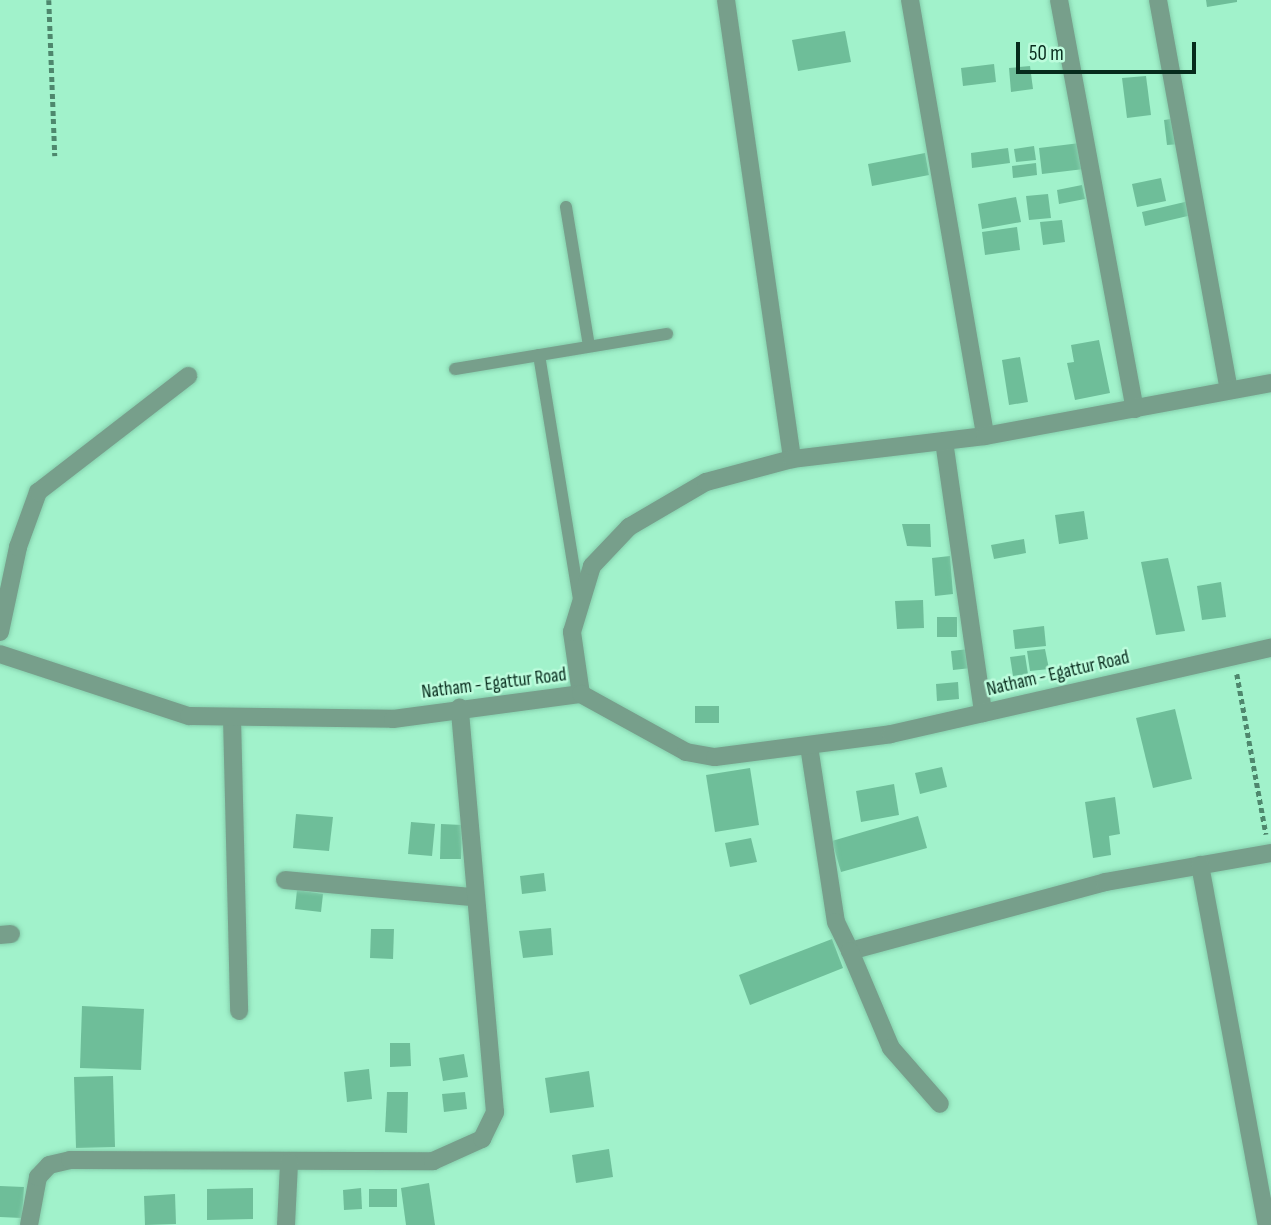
<!DOCTYPE html>
<style>
body{margin:0}
#map{position:relative;width:1271px;height:1225px;overflow:hidden;background:#a1f2cb;font-family:"Sofia Sans Condensed",sans-serif}
div>[style]{position:absolute}
[style*='--x']{left:calc(var(--x)*1px);top:calc(var(--y)*1px);width:calc(var(--w)*1px);rotate:calc(var(--a)*1deg)}
.building>*{inset:0;background:#6ebe99}
.path>*{height:4.5px;margin-top:-2.25px;transform-origin:0;background:repeating-linear-gradient(90deg,#4e876d 0 5px,transparent 0 8.5px)}
.roads{filter:drop-shadow(0 0 2px #85ceac) drop-shadow(0 0 2px #85ceac)}
.service>*{height:12px;margin:-6px;padding:0 6px;transform-origin:6px;border-radius:6px;background:#779f8b}
.minor>*{height:18px;margin:-9px;padding:0 9px;transform-origin:9px;border-radius:9px;background:#779f8b}
.tertiary>*{height:18px;margin:-9px;padding:0 9px;transform-origin:9px;border-radius:9px;background:#779f8b}
span{translate:-50% -50%;white-space:nowrap;text-align:center;line-height:1.15;-webkit-text-stroke:5px #bcfcdc;paint-order:stroke}
.street-label{font-size:19px;color:#072b1c}
.scale{position:absolute;left:1016px;top:42px;width:180px;height:32px;box-sizing:border-box;border:4px solid #072b1c;border-top:0;padding-left:9px;font-size:21px;line-height:24px;white-space:nowrap;color:#072b1c;-webkit-text-stroke:5px #bcfcdc;paint-order:stroke}
</style>
<div id="map">
<div class="building">
<div style="clip-path:polygon(1206px 0,1237px 0,1237px 2px,1207px 7px)"></div>
<div style="clip-path:polygon(845px 31px,851px 62px,798px 71px,792px 40px)"></div>
<div style="clip-path:polygon(994px 64px,996px 82px,963px 86px,961px 68px)"></div>
<div style="clip-path:polygon(1030px 66px,1033px 89px,1011px 92px,1009px 68px)"></div>
<div style="clip-path:polygon(1146px 76px,1151px 115px,1127px 118px,1122px 78px)"></div>
<div style="clip-path:polygon(1177px 118px,1180px 144px,1167px 145px,1164px 120px)"></div>
<div style="clip-path:polygon(1080px 143px,1084px 169px,1042px 174px,1039px 148px)"></div>
<div style="clip-path:polygon(1034px 146px,1036px 160px,1016px 162px,1014px 149px)"></div>
<div style="clip-path:polygon(1008px 148px,1010px 163px,972px 168px,971px 153px)"></div>
<div style="clip-path:polygon(925px 153px,929px 175px,872px 186px,868px 164px)"></div>
<div style="clip-path:polygon(1036px 163px,1037px 175px,1013px 178px,1012px 166px)"></div>
<div style="clip-path:polygon(1161px 178px,1166px 201px,1137px 207px,1132px 184px)"></div>
<div style="clip-path:polygon(1082px 185px,1085px 199px,1059px 204px,1057px 190px)"></div>
<div style="clip-path:polygon(1048px 194px,1051px 218px,1029px 220px,1026px 196px)"></div>
<div style="clip-path:polygon(1016px 197px,1021px 222px,982px 229px,978px 204px)"></div>
<div style="clip-path:polygon(1189px 201px,1192px 215px,1145px 226px,1142px 212px)"></div>
<div style="clip-path:polygon(1062px 220px,1065px 242px,1043px 245px,1040px 222px)"></div>
<div style="clip-path:polygon(1017px 227px,1020px 250px,985px 255px,982px 232px)"></div>
<div style="clip-path:polygon(1099px 340px,1110px 393px,1075px 400px,1067px 363px,1074px 362px,1071px 345px)"></div>
<div style="clip-path:polygon(1020px 357px,1028px 402px,1009px 405px,1002px 360px)"></div>
<div style="clip-path:polygon(1084px 511px,1088px 539px,1059px 544px,1055px 515px)"></div>
<div style="clip-path:polygon(902px 524px,930px 524px,931px 547px,907px 546px)"></div>
<div style="clip-path:polygon(1024px 539px,1026px 553px,994px 559px,991px 545px)"></div>
<div style="clip-path:polygon(950px 556px,953px 594px,935px 596px,932px 558px)"></div>
<div style="clip-path:polygon(1168px 558px,1185px 631px,1156px 635px,1141px 562px)"></div>
<div style="clip-path:polygon(1221px 582px,1226px 617px,1202px 620px,1197px 586px)"></div>
<div style="clip-path:polygon(923px 600px,924px 628px,897px 629px,895px 601px)"></div>
<div style="clip-path:polygon(937px 617px,957px 617px,957px 637px,937px 637px)"></div>
<div style="clip-path:polygon(1044px 626px,1046px 646px,1015px 649px,1013px 630px)"></div>
<div style="clip-path:polygon(969px 649px,971px 668px,953px 670px,951px 651px)"></div>
<div style="clip-path:polygon(1045px 649px,1049px 669px,1030px 671px,1027px 651px)"></div>
<div style="clip-path:polygon(1025px 655px,1028px 674px,1013px 676px,1010px 657px)"></div>
<div style="clip-path:polygon(958px 682px,959px 699px,937px 701px,936px 684px)"></div>
<div style="clip-path:polygon(695px 706px,719px 706px,719px 723px,695px 723px)"></div>
<div style="clip-path:polygon(1175px 709px,1192px 779px,1153px 788px,1136px 718px)"></div>
<div style="clip-path:polygon(942px 767px,947px 787px,920px 794px,915px 773px)"></div>
<div style="clip-path:polygon(750px 768px,759px 825px,715px 832px,706px 775px)"></div>
<div style="clip-path:polygon(894px 784px,899px 815px,861px 822px,856px 791px)"></div>
<div style="clip-path:polygon(1115px 797px,1120px 834px,1109px 836px,1111px 855px,1093px 858px,1085px 802px)"></div>
<div style="clip-path:polygon(296px 814px,333px 817px,329px 851px,293px 848px)"></div>
<div style="clip-path:polygon(918px 816px,927px 848px,841px 872px,832px 841px)"></div>
<div style="clip-path:polygon(411px 822px,435px 824px,432px 856px,408px 854px)"></div>
<div style="clip-path:polygon(441px 824px,462px 825px,461px 859px,440px 859px)"></div>
<div style="clip-path:polygon(751px 838px,757px 862px,730px 867px,725px 843px)"></div>
<div style="clip-path:polygon(544px 873px,546px 891px,522px 894px,520px 876px)"></div>
<div style="clip-path:polygon(297px 890px,323px 894px,321px 912px,295px 909px)"></div>
<div style="clip-path:polygon(551px 928px,553px 955px,523px 958px,519px 931px)"></div>
<div style="clip-path:polygon(371px 929px,394px 929px,393px 959px,370px 958px)"></div>
<div style="clip-path:polygon(832px 939px,843px 968px,750px 1005px,739px 975px)"></div>
<div style="clip-path:polygon(82px 1006px,144px 1009px,141px 1070px,80px 1068px)"></div>
<div style="clip-path:polygon(390px 1043px,410px 1043px,411px 1066px,390px 1067px)"></div>
<div style="clip-path:polygon(464px 1054px,468px 1077px,443px 1081px,439px 1058px)"></div>
<div style="clip-path:polygon(369px 1069px,372px 1099px,347px 1102px,344px 1072px)"></div>
<div style="clip-path:polygon(589px 1071px,594px 1107px,550px 1113px,545px 1078px)"></div>
<div style="clip-path:polygon(113px 1076px,115px 1147px,76px 1148px,74px 1077px)"></div>
<div style="clip-path:polygon(387px 1092px,408px 1092px,407px 1133px,385px 1132px)"></div>
<div style="clip-path:polygon(465px 1092px,467px 1109px,444px 1112px,442px 1094px)"></div>
<div style="clip-path:polygon(609px 1149px,613px 1177px,576px 1183px,572px 1155px)"></div>
<div style="clip-path:polygon(429px 1183px,435px 1225px,406px 1225px,401px 1188px)"></div>
<div style="clip-path:polygon(0 1186px,24px 1187px,22px 1218px,0 1217px)"></div>
<div style="clip-path:polygon(253px 1188px,253px 1219px,207px 1220px,207px 1189px)"></div>
<div style="clip-path:polygon(361px 1188px,362px 1209px,344px 1210px,343px 1190px)"></div>
<div style="clip-path:polygon(369px 1189px,397px 1189px,397px 1207px,369px 1207px)"></div>
<div style="clip-path:polygon(175px 1194px,176px 1224px,145px 1225px,144px 1196px)"></div>
</div>
<div class="path">
<div style="--x:49;--y:0;--w:156;--a:87.8"></div>
<div style="--x:1237;--y:674;--w:163;--a:79.7"></div>
</div>
<div class="roads">
<div class="service">
<div style="--x:566;--y:207;--w:141;--a:80.6"></div>
<div style="--x:539;--y:355;--w:246;--a:80.7"></div>
<div style="--x:455;--y:369;--w:215;--a:-9.4"></div>
</div>
<div class="minor">
<div style="--x:726;--y:0;--w:464;--a:81.8"></div>
<div style="--x:910;--y:0;--w:442;--a:80.2"></div>
<div style="--x:1059;--y:0;--w:416;--a:79.5"></div>
<div style="--x:1158;--y:0;--w:392;--a:79.7"></div>
<div style="--x:944;--y:441;--w:275;--a:81.8"></div>
<div style="--x:0;--y:632;--w:87;--a:-78"></div>
<div style="--x:18;--y:547;--w:59;--a:-70"></div>
<div style="--x:38;--y:492;--w:190;--a:-37.7"></div>
<div style="--x:581;--y:694;--w:63;--a:-98.3"></div>
<div style="--x:572;--y:632;--w:69;--a:-73.1"></div>
<div style="--x:592;--y:566;--w:54;--a:-46.5"></div>
<div style="--x:629;--y:527;--w:89;--a:-30.3"></div>
<div style="--x:706;--y:482;--w:89;--a:-15"></div>
<div style="--x:792;--y:459;--w:194;--a:-6.8"></div>
<div style="--x:985;--y:436;--w:291;--a:-10.5"></div>
<div style="--x:232;--y:718;--w:293;--a:88.6"></div>
<div style="--x:809;--y:746;--w:178;--a:81.3"></div>
<div style="--x:836;--y:922;--w:32;--a:64"></div>
<div style="--x:850;--y:951;--w:264;--a:-15.1"></div>
<div style="--x:1105;--y:882;--w:169;--a:-9.9"></div>
<div style="--x:1200;--y:865;--w:366;--a:79.5"></div>
<div style="--x:285;--y:880;--w:189;--a:5.2"></div>
<div style="--x:0;--y:935;--w:11;--a:-5"></div>
<div style="--x:850;--y:951;--w:105;--a:67.1"></div>
<div style="--x:891;--y:1048;--w:74;--a:48.8"></div>
<div style="--x:29;--y:1225;--w:49;--a:-79.4"></div>
<div style="--x:38;--y:1177;--w:16;--a:-47"></div>
<div style="--x:49;--y:1165;--w:22;--a:-13"></div>
<div style="--x:70;--y:1160;--w:363;--a:0.2"></div>
<div style="--x:433;--y:1161;--w:54;--a:-24.2"></div>
<div style="--x:482;--y:1139;--w:30;--a:-64"></div>
<div style="--x:495;--y:1112;--w:406;--a:-95"></div>
<div style="--x:286;--y:1225;--w:62;--a:-87.2"></div>
</div>
<div class="tertiary">
<div style="--x:0;--y:654;--w:199;--a:18.2"></div>
<div style="--x:189;--y:716;--w:204;--a:0.8"></div>
<div style="--x:393;--y:719;--w:190;--a:-7.6"></div>
<div style="--x:581;--y:694;--w:120;--a:28.9"></div>
<div style="--x:686;--y:752;--w:29;--a:10"></div>
<div style="--x:715;--y:757;--w:177;--a:-7.4"></div>
<div style="--x:891;--y:734;--w:390;--a:-12.8"></div>
</div>
</div>
<div class="street-label">
<span style="left:1058px;top:674px;rotate:-13deg">Natham - Egattur Road</span>
<span style="left:494px;top:684px;rotate:-7deg">Natham - Egattur Road</span>
</div>
<div class="scale">50 m</div>
</div>
